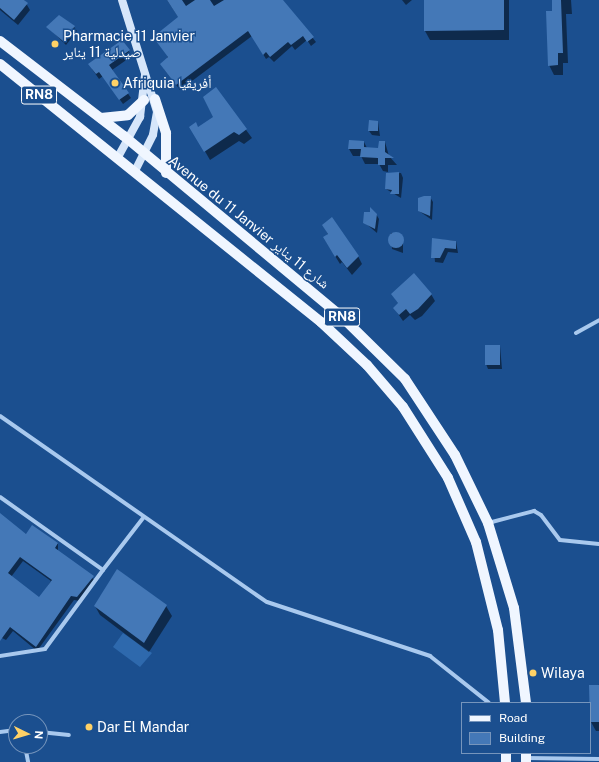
<!DOCTYPE html>
<meta charset="utf-8">
<style>
body{margin:0}
#map{position:relative;width:599px;height:762px;overflow:hidden;background:#1b4f8f;font-family:"Public Sans","Noto Naskh Arabic",sans-serif}
div>[style]{position:absolute}
[style*='--x']{left:calc(var(--x)*1px);top:calc(var(--y)*1px);width:calc(var(--w)*1px);rotate:calc(var(--a)*1deg)}
.green>*{inset:0;background:#2e69ad}
.shadow>*{inset:0;background:#0007}
.building>*{inset:0;background:#4478b7}
.round{border-radius:50%}
.minor>*{height:4px;margin:-2px;padding:0 2px;transform-origin:2px;border-radius:2px;background:#a9c9ee}
.secondary>*{height:8px;margin:-4px;padding:0 4px;transform-origin:4px;border-radius:4px;background:#d6e6fa}
.primary>*{height:10px;margin:-5px;padding:0 5px;transform-origin:5px;border-radius:5px;background:#f0f6ff}
.dots>*{width:11px;height:11px;translate:-50% -50%;box-sizing:border-box;border:2px solid #1b4f8f;border-radius:50%}
span{translate:-50% -50%;white-space:nowrap;text-align:center;line-height:1.15;-webkit-text-stroke:3px #1b4f8f;paint-order:stroke}
.shield-label span{padding:1px 3px;background:#1b4f8f;border:1px solid;border-radius:3px;-webkit-text-stroke-width:0}
.shield-label{font-size:13px;color:#fff;font-weight:700}
.poi-label{font-size:14px;color:#fff}
.left{translate:0 -50%;text-align:left}
.street-label{font-size:14px;color:#fff}
.legend{position:absolute;left:461px;top:702px;width:130px;height:52px;box-sizing:border-box;background:#1b4f8f;border:1px solid #7695bc;margin:0;padding:5px 7px;list-style:none;font-size:12px;color:#fff}
.legend li{display:flex;align-items:center;gap:8px;height:20px}
.legend b{width:20px;border:1px solid #7695bc}
.north{position:absolute;left:8px;top:714px;width:40px;height:40px;box-sizing:border-box;background:#1b4f8f;border:1px solid #7695bc;border-radius:50%;rotate:95deg;font-size:11px;font-weight:700;line-height:16px;text-align:center;color:#fff}
.north::after{content:'';display:block;margin:auto;width:14px;height:18px;background:#ffd166;clip-path:polygon(50% 0,100% 100%,50% 72%,0 100%)}
</style>
<div id="map">
<div class="green">
<div style="clip-path:polygon(123px 633px,152px 653px,140px 667px,113px 647px)"></div>
</div>
<div class="shadow">
<div style="clip-path:polygon(0 0,24px 0,30px 10px,18px 25px,0 10px)"></div>
<div style="clip-path:polygon(167px 0,282px 0,316px 42px,311px 46px,307px 40px,295px 50px,292px 46px,274px 62px,269px 57px,266px 59px,252px 36px,180px 90px,164px 69px,179px 18px)"></div>
<div style="clip-path:polygon(402px 0,412px 0,406px 5px)"></div>
<div style="clip-path:polygon(425px 0,509px 0,509px 40px,430px 40px,425px 31px)"></div>
<div style="clip-path:polygon(553px 0,571px 0,572px 14px,566px 14px,568px 63px,563px 63px,563px 75px,554px 75px,549px 65px)"></div>
<div style="clip-path:polygon(48px 27px,74px 27px,77px 31px,66px 45px)"></div>
<div style="clip-path:polygon(122px 41px,132px 56px,112px 70px,131px 98px,123px 104px,103px 76px,99px 79px,92px 69px)"></div>
<div style="clip-path:polygon(216px 89px,252px 138px,244px 144px,239px 141px,210px 160px,191px 127px,198px 128px,215px 117px)"></div>
<div style="clip-path:polygon(378px 122px,380px 136px,372px 135px,369px 131px)"></div>
<div style="clip-path:polygon(364px 142px,367px 148px,379px 149px,385px 142px,389px 156px,397px 165px,388px 165px,388px 172px,383px 171px,379px 164px,365px 164px,361px 156px,353px 156px,349px 149px)"></div>
<div style="clip-path:polygon(401px 173px,403px 178px,401px 198px,386px 189px,387px 174px)"></div>
<div style="clip-path:polygon(430px 197px,433px 202px,432px 220px,419px 211px)"></div>
<div style="clip-path:polygon(376px 214px,379px 219px,377px 233px,364px 222px)"></div>
<div style="clip-path:polygon(323px 225px,358px 256px,362px 264px,352px 275px,342px 262px,340px 264px,324px 238px,328px 234px)"></div>
<div style="clip-path:polygon(391px 233px,403px 237px,403px 253px,392px 249px)"></div>
<div style="clip-path:polygon(433px 239px,456px 241px,458px 253px,448px 252px,443px 263px,435px 262px)"></div>
<div style="clip-path:polygon(392px 294px,431px 294px,435px 301px,422px 316px,415px 320px,410px 315px,403px 321px,394px 308px,399px 304px)"></div>
<div style="clip-path:polygon(500px 346px,502px 369px,488px 369px,486px 364px)"></div>
<div style="clip-path:polygon(evenodd,0 517px,27px 535px,33px 527px,58px 544px,58px 552px,96px 581px,80px 601px,74px 600px,37px 651px,13px 631px,6px 640px,0 637px,0 517px,23px 561px,51px 581px,39px 599px,11px 577px,23px 561px)"></div>
<div style="clip-path:polygon(95px 606px,166px 606px,172px 616px,149px 652px,100px 615px)"></div>
<div style="clip-path:polygon(599px 684px,599px 731px,596px 731px,591px 722px)"></div>
</div>
<div class="building">
<div style="clip-path:polygon(0 0,24px 0,28px 3px,14px 20px,0 8px)"></div>
<div style="clip-path:polygon(167px 0,182px 0,186px 6px,195px 0,210px 0,214px 6px,224px 0,283px 0,314px 37px,307px 42px,303px 36px,291px 45px,288px 42px,270px 57px,266px 52px,263px 55px,248px 31px,176px 85px,160px 64px,168px 57px,153px 37px,178px 17px)"></div>
<div style="clip-path:polygon(424px 0,504px 0,504px 30px,424px 31px)"></div>
<div style="clip-path:polygon(552px 0,561px 0,563px 53px,558px 53px,558px 65px,548px 66px,546px 11px,552px 11px)"></div>
<div style="clip-path:polygon(59px 15px,75px 26px,63px 41px,46px 27px)"></div>
<div style="clip-path:polygon(122px 40px,130px 50px,109px 65px,129px 93px,119px 100px,99px 72px,96px 74px,88px 64px)"></div>
<div style="clip-path:polygon(216px 87px,247px 129px,239px 135px,234px 132px,204px 152px,189px 127px,196px 122px,198px 127px,213px 117px,203px 97px)"></div>
<div style="clip-path:polygon(369px 120px,378px 121px,378px 131px,368px 131px)"></div>
<div style="clip-path:polygon(349px 140px,364px 141px,364px 147px,378px 148px,379px 141px,385px 141px,385px 152px,394px 158px,385px 158px,385px 165px,378px 165px,378px 158px,360px 157px,361px 149px,348px 149px)"></div>
<div style="clip-path:polygon(399px 172px,399px 194px,390px 194px,392px 190px,385px 189px,386px 173px)"></div>
<div style="clip-path:polygon(424px 196px,431px 196px,430px 216px,418px 211px,418px 198px)"></div>
<div style="clip-path:polygon(370px 207px,377px 214px,375px 229px,363px 223px,364px 212px,370px 212px)"></div>
<div style="clip-path:polygon(332px 217px,359px 256px,347px 268px,337px 255px,335px 257px,323px 237px,328px 234px,322px 225px)"></div>
<div class="round" style="left:388px;top:232px;width:16px;height:16px"></div>
<div style="clip-path:polygon(432px 238px,456px 241px,456px 249px,445px 248px,440px 258px,431px 258px)"></div>
<div style="clip-path:polygon(414px 273px,432px 294px,418px 309px,410px 314px,406px 309px,399px 315px,393px 308px,398px 303px,391px 294px)"></div>
<div style="clip-path:polygon(485px 345px,500px 345px,500px 365px,485px 365px)"></div>
<div style="clip-path:polygon(evenodd,0 513px,26px 534px,32px 525px,58px 543px,55px 548px,94px 576px,77px 597px,71px 596px,36px 647px,10px 627px,0 641px,0 513px,20px 557px,52px 580px,39px 597px,8px 573px,20px 557px)"></div>
<div style="clip-path:polygon(117px 569px,167px 605px,144px 643px,94px 606px)"></div>
<div style="clip-path:polygon(589px 685px,599px 685px,599px 722px,590px 722px)"></div>
</div>
<div class="minor">
<div style="--x:576;--y:333;--w:26;--a:-29"></div>
<div style="--x:0;--y:416;--w:325;--a:34.9"></div>
<div style="--x:267;--y:602;--w:172;--a:18.3"></div>
<div style="--x:430;--y:656;--w:75;--a:38.5"></div>
<div style="--x:0;--y:497;--w:126;--a:35.3"></div>
<div style="--x:103;--y:570;--w:98;--a:126.3"></div>
<div style="--x:45;--y:649;--w:46;--a:171.2"></div>
<div style="--x:488;--y:523;--w:48;--a:-14.6"></div>
<div style="--x:534;--y:511;--w:8;--a:30"></div>
<div style="--x:541;--y:515;--w:31;--a:53"></div>
<div style="--x:560;--y:540;--w:39;--a:6"></div>
<div style="--x:103;--y:570;--w:66;--a:-52.4"></div>
<div style="--x:0;--y:732;--w:16;--a:-7"></div>
<div style="--x:40;--y:732;--w:29;--a:6"></div>
<div style="--x:25;--y:746;--w:16;--a:79"></div>
<div style="--x:526;--y:758;--w:73;--a:0.8"></div>
</div>
<div class="secondary">
<div style="--x:122;--y:0;--w:117;--a:72.6"></div>
<div style="--x:157;--y:112;--w:23;--a:100"></div>
<div style="--x:153;--y:135;--w:40;--a:116.6"></div>
<div style="--x:118;--y:157;--w:46;--a:-61.2"></div>
<div style="--x:140;--y:117;--w:42;--a:-83.2"></div>
</div>
<div class="primary">
<div style="--x:0;--y:41;--w:156;--a:37.5"></div>
<div style="--x:124;--y:136;--w:285;--a:39.7"></div>
<div style="--x:343;--y:318;--w:87;--a:44.5"></div>
<div style="--x:405;--y:379;--w:91;--a:56.7"></div>
<div style="--x:455;--y:455;--w:76;--a:64.1"></div>
<div style="--x:488;--y:523;--w:89;--a:73"></div>
<div style="--x:514;--y:608;--w:96;--a:82.8"></div>
<div style="--x:0;--y:64;--w:412;--a:38.8"></div>
<div style="--x:321;--y:322;--w:63;--a:43.1"></div>
<div style="--x:367;--y:365;--w:55;--a:49.4"></div>
<div style="--x:403;--y:407;--w:84;--a:57.6"></div>
<div style="--x:448;--y:478;--w:70;--a:66.4"></div>
<div style="--x:476;--y:542;--w:91;--a:76"></div>
<div style="--x:498;--y:630;--w:73;--a:84.5"></div>
<div style="--x:155;--y:99;--w:36;--a:72"></div>
<div style="--x:166;--y:133;--w:40;--a:90"></div>
<div style="--x:101;--y:118;--w:27;--a:-6"></div>
<div style="--x:128;--y:115;--w:22;--a:-43"></div>
<div style="--x:506;--y:753;--w:9;--a:90"></div>
<div style="--x:526;--y:762;--w:9;--a:-90"></div>
</div>
<div class="dots">
<div style="left:55px;top:44px;background:#ffd166"></div>
<div style="left:115px;top:83px;background:#ffd166"></div>
<div style="left:533px;top:673px;background:#ffd166"></div>
<div style="left:89px;top:727px;background:#ffd166"></div>
</div>
<div class="shield-label">
<span style="left:39px;top:95px">RN8</span>
<span style="left:342px;top:317px">RN8</span>
</div>
<div class="poi-label">
<span class="left" style="left:63px;top:44px">Pharmacie 11 Janvier<br>صيدلية 11 يناير</span>
<span class="left" style="left:123px;top:83px">Afriquia أفريقيا</span>
<span class="left" style="left:541px;top:673px">Wilaya</span>
<span class="left" style="left:97px;top:727px">Dar El Mandar</span>
</div>
<div class="street-label">
<span style="left:249px;top:222px;rotate:39deg">Avenue du 11 Janvier شارع 11 يناير</span>
</div>
<ul class="legend">
<li><b style="height:5px;background:#f0f6ff"></b>Road</li>
<li><b style="height:11px;background:#4478b7"></b>Building</li>
</ul>
<div class="north">N</div>
</div>
